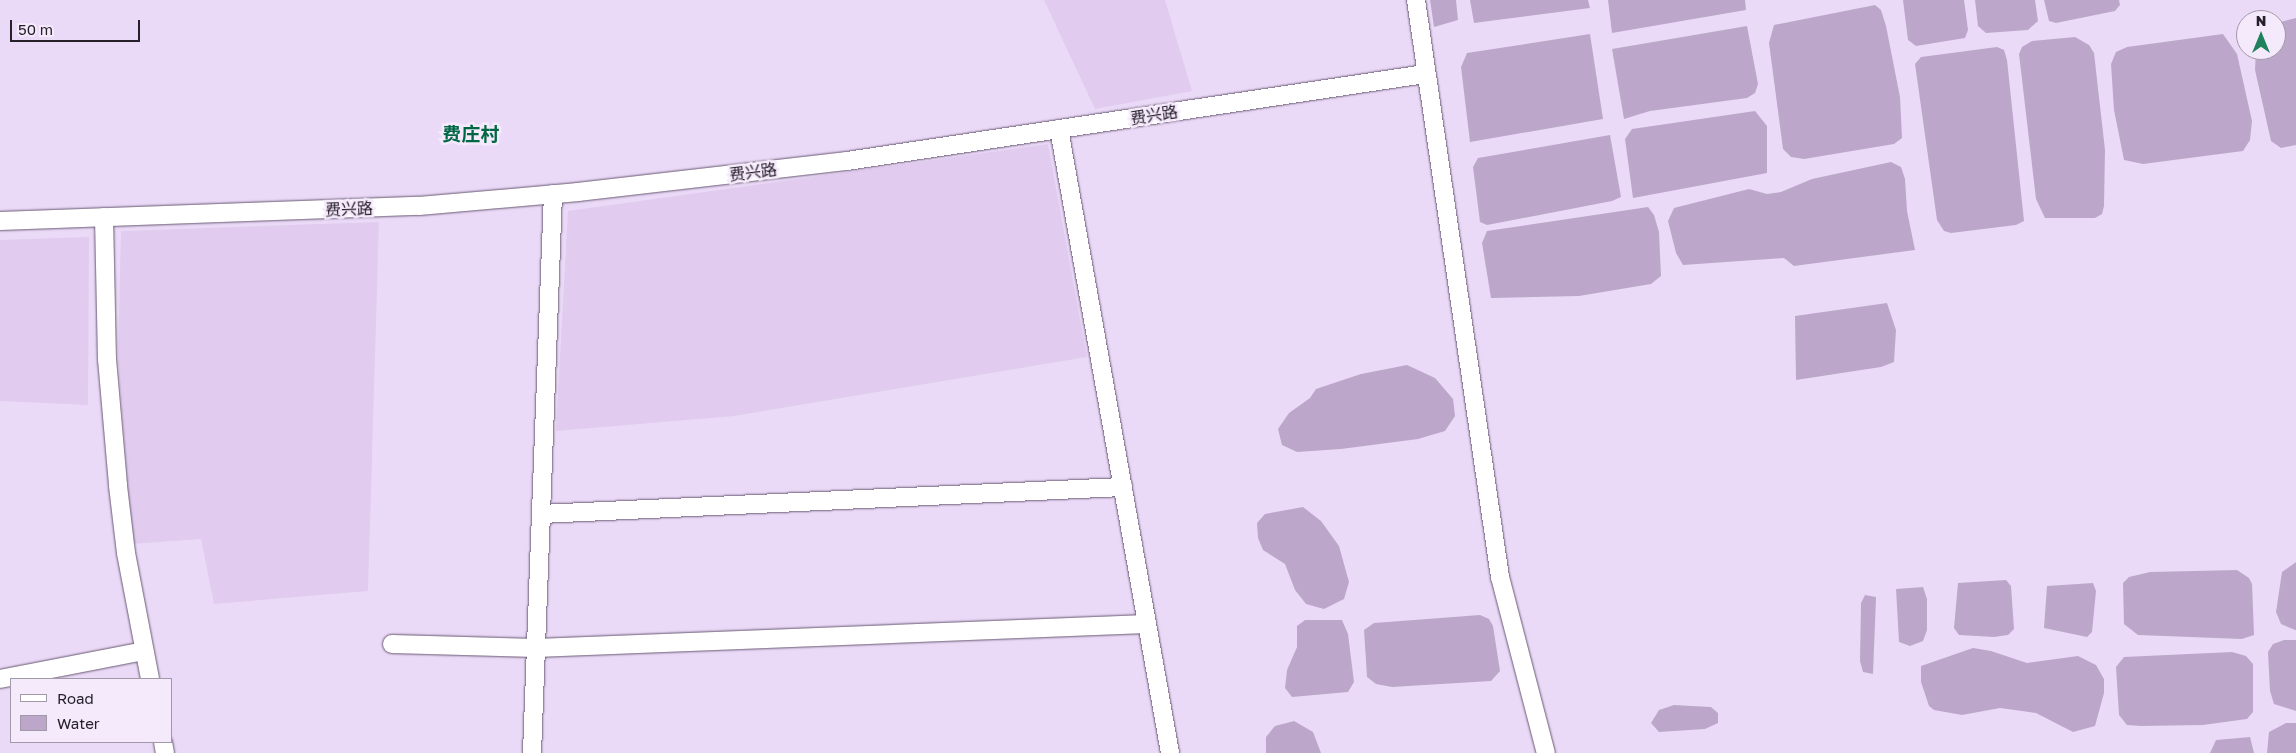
<!DOCTYPE html>
<meta charset="utf-8">
<style>
body{margin:0}
#map{position:relative;width:2296px;height:753px;overflow:hidden;background:#ebdaf7;font-family:"Golos Text","Noto Sans SC",sans-serif}
div>[style]{position:absolute}
[style*='--x']{left:calc(var(--x)*1px);top:calc(var(--y)*1px);width:calc(var(--w)*1px);rotate:calc(var(--a)*1deg)}
.built>*{inset:0;background:#e1cbef}
.water>*{inset:0;background:#bca7ca}
.roads{filter:drop-shadow(0 0 1px #685972) drop-shadow(0 0 1px #685972)}
.street>*{height:18px;margin:-9px;padding:0 9px;transform-origin:9px;border-radius:9px;background:#fff}
span{translate:-50% -50%;white-space:nowrap;text-align:center;line-height:1.15;-webkit-text-stroke:5px #f5eafc;paint-order:stroke}
.street-label{font-size:16px;color:#26202a}
.quarter-label{font-size:19px;color:#006745;font-weight:700}
.legend{position:absolute;left:10px;top:678px;width:162px;height:65px;box-sizing:border-box;background:#f5eafc;border:1px solid #a299a8;margin:0;padding:6px 9px;list-style:none;font-size:15px;color:#26202a}
.legend li{display:flex;align-items:center;gap:10px;height:25px}
.legend b{width:25px;border:1px solid #a299a8}
.north{position:absolute;left:2236px;top:10px;width:50px;height:50px;box-sizing:border-box;background:#f5eafc;border:1px solid #a299a8;border-radius:50%;rotate:0deg;font-size:14px;font-weight:700;line-height:20px;text-align:center;color:#26202a}
.north::after{content:'';display:block;margin:auto;width:18px;height:22px;background:#20825c;clip-path:polygon(50% 0,100% 100%,50% 72%,0 100%)}
.scale{position:absolute;left:10px;top:20px;width:130px;height:22px;box-sizing:border-box;border:2px solid #26202a;border-top:0;padding-left:6px;font-size:15px;line-height:18px;white-space:nowrap;color:#26202a;-webkit-text-stroke:4px #f5eafc;paint-order:stroke}
</style>
<div id="map">
<div class="built">
<div style="clip-path:polygon(1044px 0,1165px 0,1192px 91px,1095px 109px)"></div>
<div style="clip-path:polygon(1048px 144px,1087px 357px,734px 416px,556px 431px,568px 211px)"></div>
<div style="clip-path:polygon(379px 222px,368px 591px,214px 604px,201px 539px,132px 544px,118px 358px,121px 231px)"></div>
<div style="clip-path:polygon(89px 237px,88px 405px,0 401px,0 240px)"></div>
</div>
<div class="water">
<div style="clip-path:polygon(1430px 0,1456px 0,1458px 20px,1434px 27px)"></div>
<div style="clip-path:polygon(1470px 0,1588px 0,1590px 8px,1474px 23px)"></div>
<div style="clip-path:polygon(1608px 0,1745px 0,1746px 10px,1612px 33px)"></div>
<div style="clip-path:polygon(1903px 0,1964px 0,1968px 30px,1965px 38px,1916px 46px,1908px 40px)"></div>
<div style="clip-path:polygon(1975px 0,2035px 0,2038px 21px,2028px 30px,1986px 33px,1978px 26px)"></div>
<div style="clip-path:polygon(2044px 0,2119px 0,2120px 5px,2115px 11px,2056px 23px,2049px 21px)"></div>
<div style="clip-path:polygon(1875px 5px,1881px 10px,1886px 26px,1900px 97px,1902px 138px,1894px 144px,1804px 159px,1791px 157px,1783px 149px,1769px 43px,1774px 25px)"></div>
<div style="clip-path:polygon(2296px 18px,2296px 145px,2281px 148px,2271px 141px,2255px 70px,2256px 50px,2276px 50px,2276px 23px)"></div>
<div style="clip-path:polygon(1747px 26px,1758px 84px,1755px 93px,1747px 98px,1650px 111px,1624px 119px,1612px 49px)"></div>
<div style="clip-path:polygon(1590px 34px,1603px 119px,1470px 142px,1461px 67px,1467px 53px)"></div>
<div style="clip-path:polygon(2223px 34px,2237px 54px,2252px 121px,2250px 140px,2243px 151px,2143px 164px,2124px 160px,2114px 110px,2111px 64px,2116px 52px,2127px 47px)"></div>
<div style="clip-path:polygon(2075px 37px,2089px 45px,2094px 53px,2105px 150px,2104px 206px,2102px 214px,2095px 218px,2045px 218px,2036px 199px,2019px 54px,2022px 47px,2032px 41px)"></div>
<div style="clip-path:polygon(1997px 47px,2004px 50px,2007px 60px,2024px 221px,2016px 225px,1951px 233px,1944px 231px,1937px 220px,1915px 64px,1921px 57px)"></div>
<div style="clip-path:polygon(1755px 111px,1767px 126px,1767px 173px,1633px 198px,1625px 139px,1632px 129px)"></div>
<div style="clip-path:polygon(1610px 135px,1621px 197px,1612px 201px,1487px 225px,1480px 222px,1473px 167px,1478px 158px)"></div>
<div style="clip-path:polygon(1891px 162px,1901px 167px,1905px 179px,1907px 211px,1915px 250px,1794px 266px,1784px 258px,1683px 265px,1676px 253px,1668px 221px,1674px 208px,1749px 189px,1767px 194px,1781px 192px,1812px 179px)"></div>
<div style="clip-path:polygon(1648px 207px,1654px 215px,1659px 232px,1661px 276px,1651px 284px,1579px 296px,1491px 298px,1482px 243px,1487px 231px)"></div>
<div style="clip-path:polygon(1887px 303px,1896px 330px,1894px 362px,1881px 367px,1796px 380px,1795px 316px)"></div>
<div style="clip-path:polygon(1407px 365px,1435px 378px,1453px 399px,1455px 416px,1445px 431px,1418px 439px,1341px 449px,1297px 452px,1282px 445px,1278px 429px,1289px 413px,1310px 398px,1316px 389px,1361px 374px)"></div>
<div style="clip-path:polygon(1303px 507px,1321px 521px,1339px 546px,1349px 582px,1344px 599px,1324px 609px,1306px 604px,1295px 590px,1285px 564px,1263px 550px,1258px 538px,1257px 523px,1265px 514px)"></div>
<div style="clip-path:polygon(2296px 562px,2296px 630px,2295px 630px,2281px 624px,2276px 612px,2282px 572px)"></div>
<div style="clip-path:polygon(2237px 570px,2249px 578px,2252px 584px,2254px 635px,2242px 639px,2138px 635px,2124px 624px,2123px 583px,2129px 577px,2150px 572px)"></div>
<div style="clip-path:polygon(2006px 580px,2011px 586px,2014px 629px,2008px 635px,1994px 637px,1959px 635px,1954px 628px,1958px 583px)"></div>
<div style="clip-path:polygon(2093px 583px,2096px 591px,2092px 632px,2087px 637px,2044px 628px,2047px 586px)"></div>
<div style="clip-path:polygon(1923px 587px,1927px 599px,1927px 630px,1923px 641px,1910px 646px,1899px 642px,1896px 589px)"></div>
<div style="clip-path:polygon(1865px 595px,1876px 597px,1873px 674px,1863px 672px,1860px 661px,1861px 603px)"></div>
<div style="clip-path:polygon(1480px 615px,1489px 619px,1493px 626px,1500px 671px,1491px 681px,1392px 687px,1376px 684px,1367px 677px,1364px 630px,1374px 623px)"></div>
<div style="clip-path:polygon(1305px 620px,1342px 620px,1348px 634px,1354px 682px,1348px 692px,1292px 697px,1285px 688px,1287px 670px,1297px 647px,1297px 626px)"></div>
<div style="clip-path:polygon(2284px 640px,2296px 640px,2296px 711px,2274px 704px,2270px 691px,2268px 652px,2273px 644px)"></div>
<div style="clip-path:polygon(1973px 648px,1991px 651px,2027px 663px,2078px 656px,2096px 665px,2104px 679px,2104px 693px,2095px 726px,2073px 732px,2036px 713px,2022px 711px,2000px 708px,1962px 715px,1934px 710px,1929px 706px,1921px 682px,1921px 666px)"></div>
<div style="clip-path:polygon(2232px 652px,2246px 656px,2253px 664px,2253px 712px,2247px 719px,2203px 725px,2141px 726px,2127px 725px,2119px 715px,2116px 667px,2124px 657px)"></div>
<div style="clip-path:polygon(1674px 705px,1711px 707px,1718px 713px,1718px 723px,1705px 729px,1659px 732px,1651px 723px,1659px 710px)"></div>
<div style="clip-path:polygon(1294px 721px,1313px 732px,1321px 753px,1266px 753px,1266px 737px,1275px 726px)"></div>
<div style="clip-path:polygon(2286px 723px,2296px 723px,2296px 753px,2267px 753px,2269px 732px)"></div>
<div style="clip-path:polygon(2250px 737px,2254px 753px,2210px 753px,2216px 740px)"></div>
</div>
<div class="roads">
<div class="street">
<div style="--x:1416;--y:0;--w:583;--a:81.72"></div>
<div style="--x:1500;--y:577;--w:182;--a:75.4"></div>
<div style="--x:1059;--y:129;--w:634;--a:79.91"></div>
<div style="--x:104;--y:217;--w:142;--a:88.8"></div>
<div style="--x:107;--y:359;--w:127;--a:85"></div>
<div style="--x:118;--y:486;--w:67;--a:83.2"></div>
<div style="--x:126;--y:553;--w:128;--a:79.2"></div>
<div style="--x:0;--y:221;--w:419;--a:-2.1"></div>
<div style="--x:419;--y:206;--w:160;--a:-5"></div>
<div style="--x:578;--y:192;--w:271;--a:-6.6"></div>
<div style="--x:847;--y:161;--w:585;--a:-8.56"></div>
<div style="--x:541;--y:514;--w:583;--a:-2.66"></div>
<div style="--x:392;--y:644;--w:144;--a:1.6"></div>
<div style="--x:536;--y:648;--w:611;--a:-2.25"></div>
<div style="--x:0;--y:679;--w:147;--a:-11"></div>
<div style="--x:163;--y:742;--w:11;--a:80"></div>
<div style="--x:532;--y:753;--w:559;--a:-87.85"></div>
</div>
</div>
<div class="street-label">
<span style="left:1154px;top:115px;rotate:-9deg">费兴路</span>
<span style="left:753px;top:172px;rotate:-7deg">费兴路</span>
<span style="left:349px;top:209px;rotate:-2deg">费兴路</span>
</div>
<div class="quarter-label">
<span style="left:471px;top:134px">费庄村</span>
</div>
<ul class="legend">
<li><b style="height:6px;background:#fff"></b>Road</li>
<li><b style="height:14px;background:#bca7ca"></b>Water</li>
</ul>
<div class="north">N</div>
<div class="scale">50 m</div>
</div>
